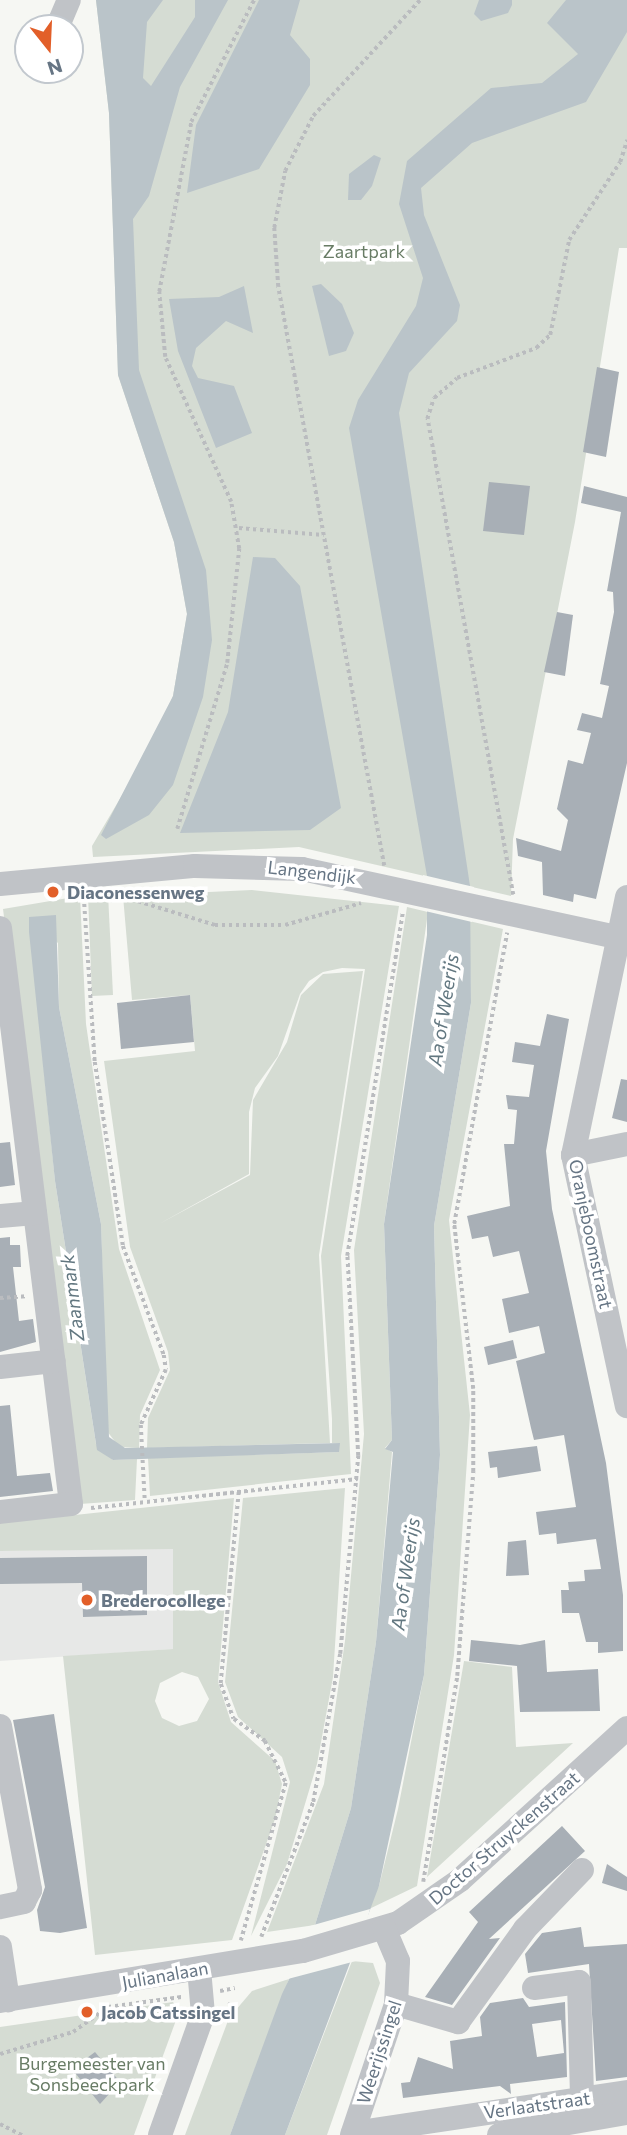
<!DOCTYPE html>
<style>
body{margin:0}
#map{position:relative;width:627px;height:2135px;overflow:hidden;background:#f6f7f3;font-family:Commissioner,sans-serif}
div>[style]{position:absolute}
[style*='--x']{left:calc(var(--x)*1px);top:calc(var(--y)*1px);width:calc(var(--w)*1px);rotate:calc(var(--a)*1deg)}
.built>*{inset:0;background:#e7e8e7}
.green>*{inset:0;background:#d5dcd3}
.water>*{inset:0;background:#bac4c9}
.pier>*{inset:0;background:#f6f7f3}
.building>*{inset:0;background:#a8afb6}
.path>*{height:3.5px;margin-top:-1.75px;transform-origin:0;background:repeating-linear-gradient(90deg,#babcbf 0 3.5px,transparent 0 7px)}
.minor>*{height:24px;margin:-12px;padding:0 12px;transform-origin:12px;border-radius:12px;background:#c0c3c7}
.dots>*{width:19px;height:19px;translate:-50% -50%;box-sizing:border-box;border:4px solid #fff;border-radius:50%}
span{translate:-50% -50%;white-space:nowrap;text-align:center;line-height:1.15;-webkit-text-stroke:7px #fff;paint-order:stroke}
.park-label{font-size:18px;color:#687c65}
.street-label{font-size:18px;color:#667584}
.poi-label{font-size:18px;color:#667584;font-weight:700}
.left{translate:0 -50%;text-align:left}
.water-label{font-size:19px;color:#627780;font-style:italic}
.north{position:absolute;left:14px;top:14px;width:70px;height:70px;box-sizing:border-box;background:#fff;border:2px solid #c2c8ce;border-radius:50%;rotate:162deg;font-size:19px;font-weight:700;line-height:28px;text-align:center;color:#667584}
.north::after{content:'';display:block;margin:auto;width:24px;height:32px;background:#e25f29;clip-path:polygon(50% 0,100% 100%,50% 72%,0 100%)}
</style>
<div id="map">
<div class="built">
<div style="clip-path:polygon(173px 1548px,173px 1649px,0 1661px,0 1551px)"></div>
</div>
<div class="green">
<div style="clip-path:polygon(96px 0,627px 0,627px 248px,619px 248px,575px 522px,513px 839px,511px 896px,299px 847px,93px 857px,92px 846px,160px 731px,173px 696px,187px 614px,174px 542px,118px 375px,109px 113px)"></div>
<div style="clip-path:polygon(252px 890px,399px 906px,341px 1256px,351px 1474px,150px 1496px,148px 1458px,339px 1452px,339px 1443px,332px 1443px,332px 1419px,321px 1256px,365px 969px,342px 968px,323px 972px,309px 981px,300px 994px,278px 1056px,255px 1088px,249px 1112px,249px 1174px,159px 1224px,250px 1175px,253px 1100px,287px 1042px,301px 995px,323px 974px,363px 971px,319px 1255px,330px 1443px,147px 1448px,148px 1418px,170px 1370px,168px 1352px,130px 1247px,104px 1061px,195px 1051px,190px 995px,132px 1000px,123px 896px)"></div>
<div style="clip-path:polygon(108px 894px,113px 995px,92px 996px,88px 895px)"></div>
<div style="clip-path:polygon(80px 896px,86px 1024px,119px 1249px,160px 1370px,140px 1415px,139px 1448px,119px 1447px,107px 1431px,101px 1224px,59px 1007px,58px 943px,29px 917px,55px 1181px,96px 1444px,113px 1460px,137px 1459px,135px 1500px,80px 1504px,3px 909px)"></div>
<div style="clip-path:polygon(407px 907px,428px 912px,384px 1224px,392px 1440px,385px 1448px,392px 1452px,376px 1642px,351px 1808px,315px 1925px,267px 1932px,324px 1784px,345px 1641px,364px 1434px,354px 1250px)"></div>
<div style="clip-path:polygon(469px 921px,503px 929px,449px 1220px,470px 1415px,454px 1655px,417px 1886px,365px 1911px,379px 1886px,398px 1809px,424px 1675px,440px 1455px,434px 1226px,471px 1003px)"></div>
<div style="clip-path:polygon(345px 1488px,333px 1677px,317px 1764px,287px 1864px,251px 1936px,290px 1782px,282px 1757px,238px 1717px,225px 1682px,243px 1498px)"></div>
<div style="clip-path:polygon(evenodd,234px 1498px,218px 1682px,231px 1722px,275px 1761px,282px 1784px,275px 1819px,232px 1940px,95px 1955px,63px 1656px,173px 1649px,173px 1549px,0 1551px,0 1523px,234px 1498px,182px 1672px,198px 1677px,209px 1699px,197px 1721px,179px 1726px,162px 1718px,155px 1701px,160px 1683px,182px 1672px)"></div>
<div style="clip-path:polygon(464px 1661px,512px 1667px,516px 1747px,573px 1743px,427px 1877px)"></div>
<div style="clip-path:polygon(352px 1961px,373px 1963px,380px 1983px,327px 2135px,285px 2135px)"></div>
<div style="clip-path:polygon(289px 1979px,230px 2135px,185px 2135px,229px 2018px,252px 1991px)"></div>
<div style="clip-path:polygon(173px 2002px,179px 2012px,134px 2135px,0 2135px,0 2027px)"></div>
</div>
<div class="water">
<div style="clip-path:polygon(96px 0,163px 0,147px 22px,143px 78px,151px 86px,195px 17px,195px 0,228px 0,180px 87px,149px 196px,133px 219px,139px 370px,206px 570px,212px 640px,203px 697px,173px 785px,149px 815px,106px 839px,101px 835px,173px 696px,187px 614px,174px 542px,118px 375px,109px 113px)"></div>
<div style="clip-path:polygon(259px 0,300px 0,290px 35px,310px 59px,310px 85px,259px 169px,187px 193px,196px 125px)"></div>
<div style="clip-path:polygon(479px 0,512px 0,512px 5px,508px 13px,481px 21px,474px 14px)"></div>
<div style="clip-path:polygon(566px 0,627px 0,627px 32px,586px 102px,472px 143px,421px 188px,424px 215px,460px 305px,457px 321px,409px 373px,399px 413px,470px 886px,471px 1003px,434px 1226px,440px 1455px,424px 1675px,379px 1886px,285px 2135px,230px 2135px,282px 1994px,315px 1925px,351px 1808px,376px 1642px,393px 1452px,385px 1449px,392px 1440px,384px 1224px,427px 935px,427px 876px,349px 428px,358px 400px,416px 306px,423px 278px,399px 204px,407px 161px,491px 88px,542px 83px,578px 54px,547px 23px)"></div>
<div style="clip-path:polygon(374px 155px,381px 158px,372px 186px,361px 200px,348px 200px,349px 174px)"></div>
<div style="clip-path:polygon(321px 284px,342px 304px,354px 333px,346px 351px,329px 356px,312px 286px)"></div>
<div style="clip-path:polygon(244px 286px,253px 333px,226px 321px,196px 348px,192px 366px,198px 378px,234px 386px,252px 433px,216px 448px,178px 351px,169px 299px,219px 297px)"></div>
<div style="clip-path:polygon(253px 557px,275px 558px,300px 586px,341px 808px,310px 830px,180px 833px,228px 712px)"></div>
<div style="clip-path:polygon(56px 915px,59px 1007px,101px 1224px,109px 1437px,125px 1448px,340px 1443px,339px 1452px,113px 1460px,97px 1450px,55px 1181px,29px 932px,29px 917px)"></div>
</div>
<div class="pier">
<div style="clip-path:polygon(423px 875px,474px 887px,472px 922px,425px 911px)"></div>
<div style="clip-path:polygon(370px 1909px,356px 1961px,284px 1980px,310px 1926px)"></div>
</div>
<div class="building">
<div style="clip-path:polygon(597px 367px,619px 372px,606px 457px,583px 452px)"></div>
<div style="clip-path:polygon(489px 482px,530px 486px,524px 535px,483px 531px)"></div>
<div style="clip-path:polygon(584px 486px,627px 497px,627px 763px,596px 899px,574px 894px,573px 902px,543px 895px,542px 862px,518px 856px,516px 838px,561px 851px,568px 820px,557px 809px,568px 760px,583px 764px,591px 733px,577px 730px,582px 713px,602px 718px,609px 686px,600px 684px,614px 612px,613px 592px,607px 591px,621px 512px,581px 503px)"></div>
<div style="clip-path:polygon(557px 612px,573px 615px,565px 676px,544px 672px)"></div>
<div style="clip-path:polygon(190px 995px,194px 1042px,121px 1049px,117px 1003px)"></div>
<div style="clip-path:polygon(547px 1014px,569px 1019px,546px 1151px,552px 1209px,606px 1463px,623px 1595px,623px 1651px,598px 1653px,598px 1642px,586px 1642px,579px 1613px,562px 1613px,561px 1590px,569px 1590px,568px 1582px,585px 1581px,584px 1570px,601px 1569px,596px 1539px,557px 1544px,556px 1533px,539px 1535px,536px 1512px,576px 1507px,564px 1435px,534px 1440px,531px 1428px,516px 1361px,545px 1353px,539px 1326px,509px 1333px,502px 1299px,529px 1293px,519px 1251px,493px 1257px,488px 1236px,472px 1239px,467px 1216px,510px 1206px,504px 1144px,514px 1144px,517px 1110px,508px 1109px,506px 1095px,529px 1097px,534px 1065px,512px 1062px,515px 1042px,540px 1046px)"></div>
<div style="clip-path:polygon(621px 1079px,627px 1080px,627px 1122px,612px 1118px)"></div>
<div style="clip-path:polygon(10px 1142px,15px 1185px,0 1187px,0 1143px)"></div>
<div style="clip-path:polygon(10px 1237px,10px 1245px,20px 1245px,21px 1267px,13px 1267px,19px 1321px,33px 1319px,36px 1342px,0 1352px,0 1238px)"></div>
<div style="clip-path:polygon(513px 1340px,517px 1358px,488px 1365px,484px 1347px)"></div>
<div style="clip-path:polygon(10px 1405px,17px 1476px,50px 1473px,53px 1491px,0 1497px,0 1406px)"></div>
<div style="clip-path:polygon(537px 1446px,541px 1471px,498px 1478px,497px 1467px,490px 1468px,488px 1452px)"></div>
<div style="clip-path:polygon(526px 1540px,529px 1575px,506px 1576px,508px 1542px)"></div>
<div style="clip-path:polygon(147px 1556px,147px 1615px,83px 1617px,82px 1583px,0 1584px,0 1558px)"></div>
<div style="clip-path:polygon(471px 1640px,520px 1645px,545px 1640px,547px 1672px,598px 1669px,600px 1711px,520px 1712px,517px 1666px,469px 1661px)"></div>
<div style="clip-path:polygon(54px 1714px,87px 1928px,60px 1933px,40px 1931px,37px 1910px,45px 1887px,13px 1720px)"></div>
<div style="clip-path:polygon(562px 1826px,585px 1851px,489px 1939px,500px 1938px,452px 2005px,425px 1997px,478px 1922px,469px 1912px)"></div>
<div style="clip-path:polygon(607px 1864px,627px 1877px,627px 1891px,602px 1883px)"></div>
<div style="clip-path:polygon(581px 1927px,584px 1947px,627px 1944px,627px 2077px,596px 2081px,589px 1964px,528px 1973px,525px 1954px,542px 1933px)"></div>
<div style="clip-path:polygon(evenodd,523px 1998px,529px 2007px,565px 2002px,567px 2077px,510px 2084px,511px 2094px,500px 2086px,403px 2098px,401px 2083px,410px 2082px,418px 2057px,453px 2069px,450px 2041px,482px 2036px,480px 2017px,490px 2003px,523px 1998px,561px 2020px,564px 2053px,537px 2057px,532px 2024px,561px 2020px)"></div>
<div style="clip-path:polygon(95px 2052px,120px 2082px,100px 2104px,72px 2069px)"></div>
</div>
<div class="path">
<div style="--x:239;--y:528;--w:85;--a:4.7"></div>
<div style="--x:177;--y:829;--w:173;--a:-73.2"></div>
<div style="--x:227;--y:663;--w:115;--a:-84"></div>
<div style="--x:239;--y:549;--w:48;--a:-99.7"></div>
<div style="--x:231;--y:502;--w:159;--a:-114.5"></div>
<div style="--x:165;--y:357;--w:65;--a:-95.3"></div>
<div style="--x:159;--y:292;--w:173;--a:-79.3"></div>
<div style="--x:191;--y:122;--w:137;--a:-62.7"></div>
<div style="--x:384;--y:866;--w:589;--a:-100.37"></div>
<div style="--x:278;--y:287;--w:59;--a:-93.9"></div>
<div style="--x:274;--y:228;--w:58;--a:-79.1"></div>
<div style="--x:285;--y:171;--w:62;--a:-63"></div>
<div style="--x:313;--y:116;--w:158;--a:-47.3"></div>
<div style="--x:118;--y:895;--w:102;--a:17.2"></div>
<div style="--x:215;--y:925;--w:70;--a:0"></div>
<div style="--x:285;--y:925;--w:79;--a:-16.1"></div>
<div style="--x:513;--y:895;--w:484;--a:-100.2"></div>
<div style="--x:427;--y:419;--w:22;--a:-72"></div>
<div style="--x:434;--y:398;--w:30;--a:-41"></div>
<div style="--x:457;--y:378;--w:85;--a:-20.8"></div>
<div style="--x:536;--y:348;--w:19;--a:-43"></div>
<div style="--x:550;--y:335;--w:97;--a:-78.7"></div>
<div style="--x:569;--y:240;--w:93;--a:-56.8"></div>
<div style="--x:620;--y:162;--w:23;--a:-72"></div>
<div style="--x:84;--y:897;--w:165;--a:86.2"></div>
<div style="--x:95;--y:1062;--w:186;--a:81.3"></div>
<div style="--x:123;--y:1246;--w:116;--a:69.4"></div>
<div style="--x:164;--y:1355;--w:15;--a:82"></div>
<div style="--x:166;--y:1370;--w:60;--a:114.4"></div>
<div style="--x:141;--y:1425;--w:77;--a:87"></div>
<div style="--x:0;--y:1298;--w:26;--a:-4"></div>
<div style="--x:239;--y:1492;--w:193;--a:95.4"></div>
<div style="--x:221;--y:1684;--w:37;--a:70"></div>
<div style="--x:234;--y:1719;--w:38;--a:35"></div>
<div style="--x:265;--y:1741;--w:47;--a:63.4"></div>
<div style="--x:286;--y:1783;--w:164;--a:105.9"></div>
<div style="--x:91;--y:1508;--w:268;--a:-6.2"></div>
<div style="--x:423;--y:1882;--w:209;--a:-80.6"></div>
<div style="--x:457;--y:1676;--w:205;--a:-85.5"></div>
<div style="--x:473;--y:1472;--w:83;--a:-90"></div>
<div style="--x:473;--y:1389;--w:166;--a:-96.6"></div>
<div style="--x:454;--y:1224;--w:296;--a:-79.7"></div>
<div style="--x:261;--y:1937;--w:145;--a:-68.9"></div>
<div style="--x:313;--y:1802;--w:150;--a:-79.7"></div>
<div style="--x:340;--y:1654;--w:199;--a:-84.8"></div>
<div style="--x:358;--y:1456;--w:200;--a:-93.1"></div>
<div style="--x:347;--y:1256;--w:349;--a:-80.8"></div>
<div style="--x:220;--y:1991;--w:15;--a:-11"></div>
<div style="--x:224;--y:2018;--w:16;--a:-68"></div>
<div style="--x:0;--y:2054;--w:76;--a:-16.8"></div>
<div style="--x:73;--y:2032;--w:43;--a:-35.5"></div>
<div style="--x:108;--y:2007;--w:74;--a:-7.8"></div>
<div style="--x:0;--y:2124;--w:25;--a:27"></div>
</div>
<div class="minor">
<div style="--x:57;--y:28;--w:30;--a:-67"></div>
<div style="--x:0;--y:884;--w:196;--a:-5.3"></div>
<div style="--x:195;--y:866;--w:107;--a:1.6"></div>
<div style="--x:302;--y:869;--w:332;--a:12.2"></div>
<div style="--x:627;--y:897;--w:264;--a:101.8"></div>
<div style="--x:573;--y:1155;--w:257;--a:77.9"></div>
<div style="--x:0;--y:928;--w:580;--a:82.97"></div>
<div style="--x:71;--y:1504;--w:71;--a:173.6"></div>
<div style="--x:573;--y:1155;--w:55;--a:-11.5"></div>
<div style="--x:0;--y:1216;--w:35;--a:-5"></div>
<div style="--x:0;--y:1367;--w:54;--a:-6.3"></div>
<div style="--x:0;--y:1726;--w:167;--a:79.6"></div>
<div style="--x:30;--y:1890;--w:13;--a:117"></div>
<div style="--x:24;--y:1902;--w:25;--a:168"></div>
<div style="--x:0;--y:1947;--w:54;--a:81.4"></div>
<div style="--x:534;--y:1988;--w:45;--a:-7.6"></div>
<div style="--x:579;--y:1982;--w:117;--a:88.5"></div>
<div style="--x:0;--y:2001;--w:307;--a:-9.4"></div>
<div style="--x:303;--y:1951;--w:99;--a:-16.4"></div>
<div style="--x:398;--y:1923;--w:75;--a:-34.7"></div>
<div style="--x:460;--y:1880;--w:226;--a:-42.3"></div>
<div style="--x:396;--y:2004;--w:65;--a:16.2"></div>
<div style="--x:458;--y:2022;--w:115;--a:-54.2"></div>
<div style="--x:525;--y:1929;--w:82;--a:-46"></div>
<div style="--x:353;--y:2133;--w:277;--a:-8.5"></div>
<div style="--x:160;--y:2135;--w:128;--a:-70.4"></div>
<div style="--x:203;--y:2014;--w:45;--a:-95.1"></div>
<div style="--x:352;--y:2135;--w:138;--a:-71.4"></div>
<div style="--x:396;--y:2004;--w:43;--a:-87.3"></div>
<div style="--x:398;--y:1961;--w:36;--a:-113"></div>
<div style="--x:499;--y:2135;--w:130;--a:-9.8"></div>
</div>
<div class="dots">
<div style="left:53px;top:892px;background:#e25f29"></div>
<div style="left:87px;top:1600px;background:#e25f29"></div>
<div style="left:87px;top:2012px;background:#e25f29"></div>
</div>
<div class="park-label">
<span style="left:364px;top:251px">Zaartpark</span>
<span style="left:92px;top:2074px">Burgemeester van<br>Sonsbeeckpark</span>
</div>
<div class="street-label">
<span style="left:312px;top:872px;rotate:7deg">Langendijk</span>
<span style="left:591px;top:1234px;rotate:78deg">Oranjeboomstraat</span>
<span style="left:504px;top:1838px;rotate:-41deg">Doctor Struyckenstraat</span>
<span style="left:165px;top:1975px;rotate:-10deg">Julianalaan</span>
<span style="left:379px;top:2052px;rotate:-72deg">Weerijssingel</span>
<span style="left:537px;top:2105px;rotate:-8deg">Verlaatstraat</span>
</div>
<div class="poi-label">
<span class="left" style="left:67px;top:892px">Diaconessenweg</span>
<span class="left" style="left:101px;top:1600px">Brederocollege</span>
<span class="left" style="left:101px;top:2012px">Jacob Catssingel</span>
</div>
<div class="water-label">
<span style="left:443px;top:1010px;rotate:-81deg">Aa of Weerijs</span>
<span style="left:72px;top:1298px;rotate:-97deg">Zaanmark</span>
<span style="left:405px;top:1574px;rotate:-82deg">Aa of Weerijs</span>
</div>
<div class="north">N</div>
</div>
